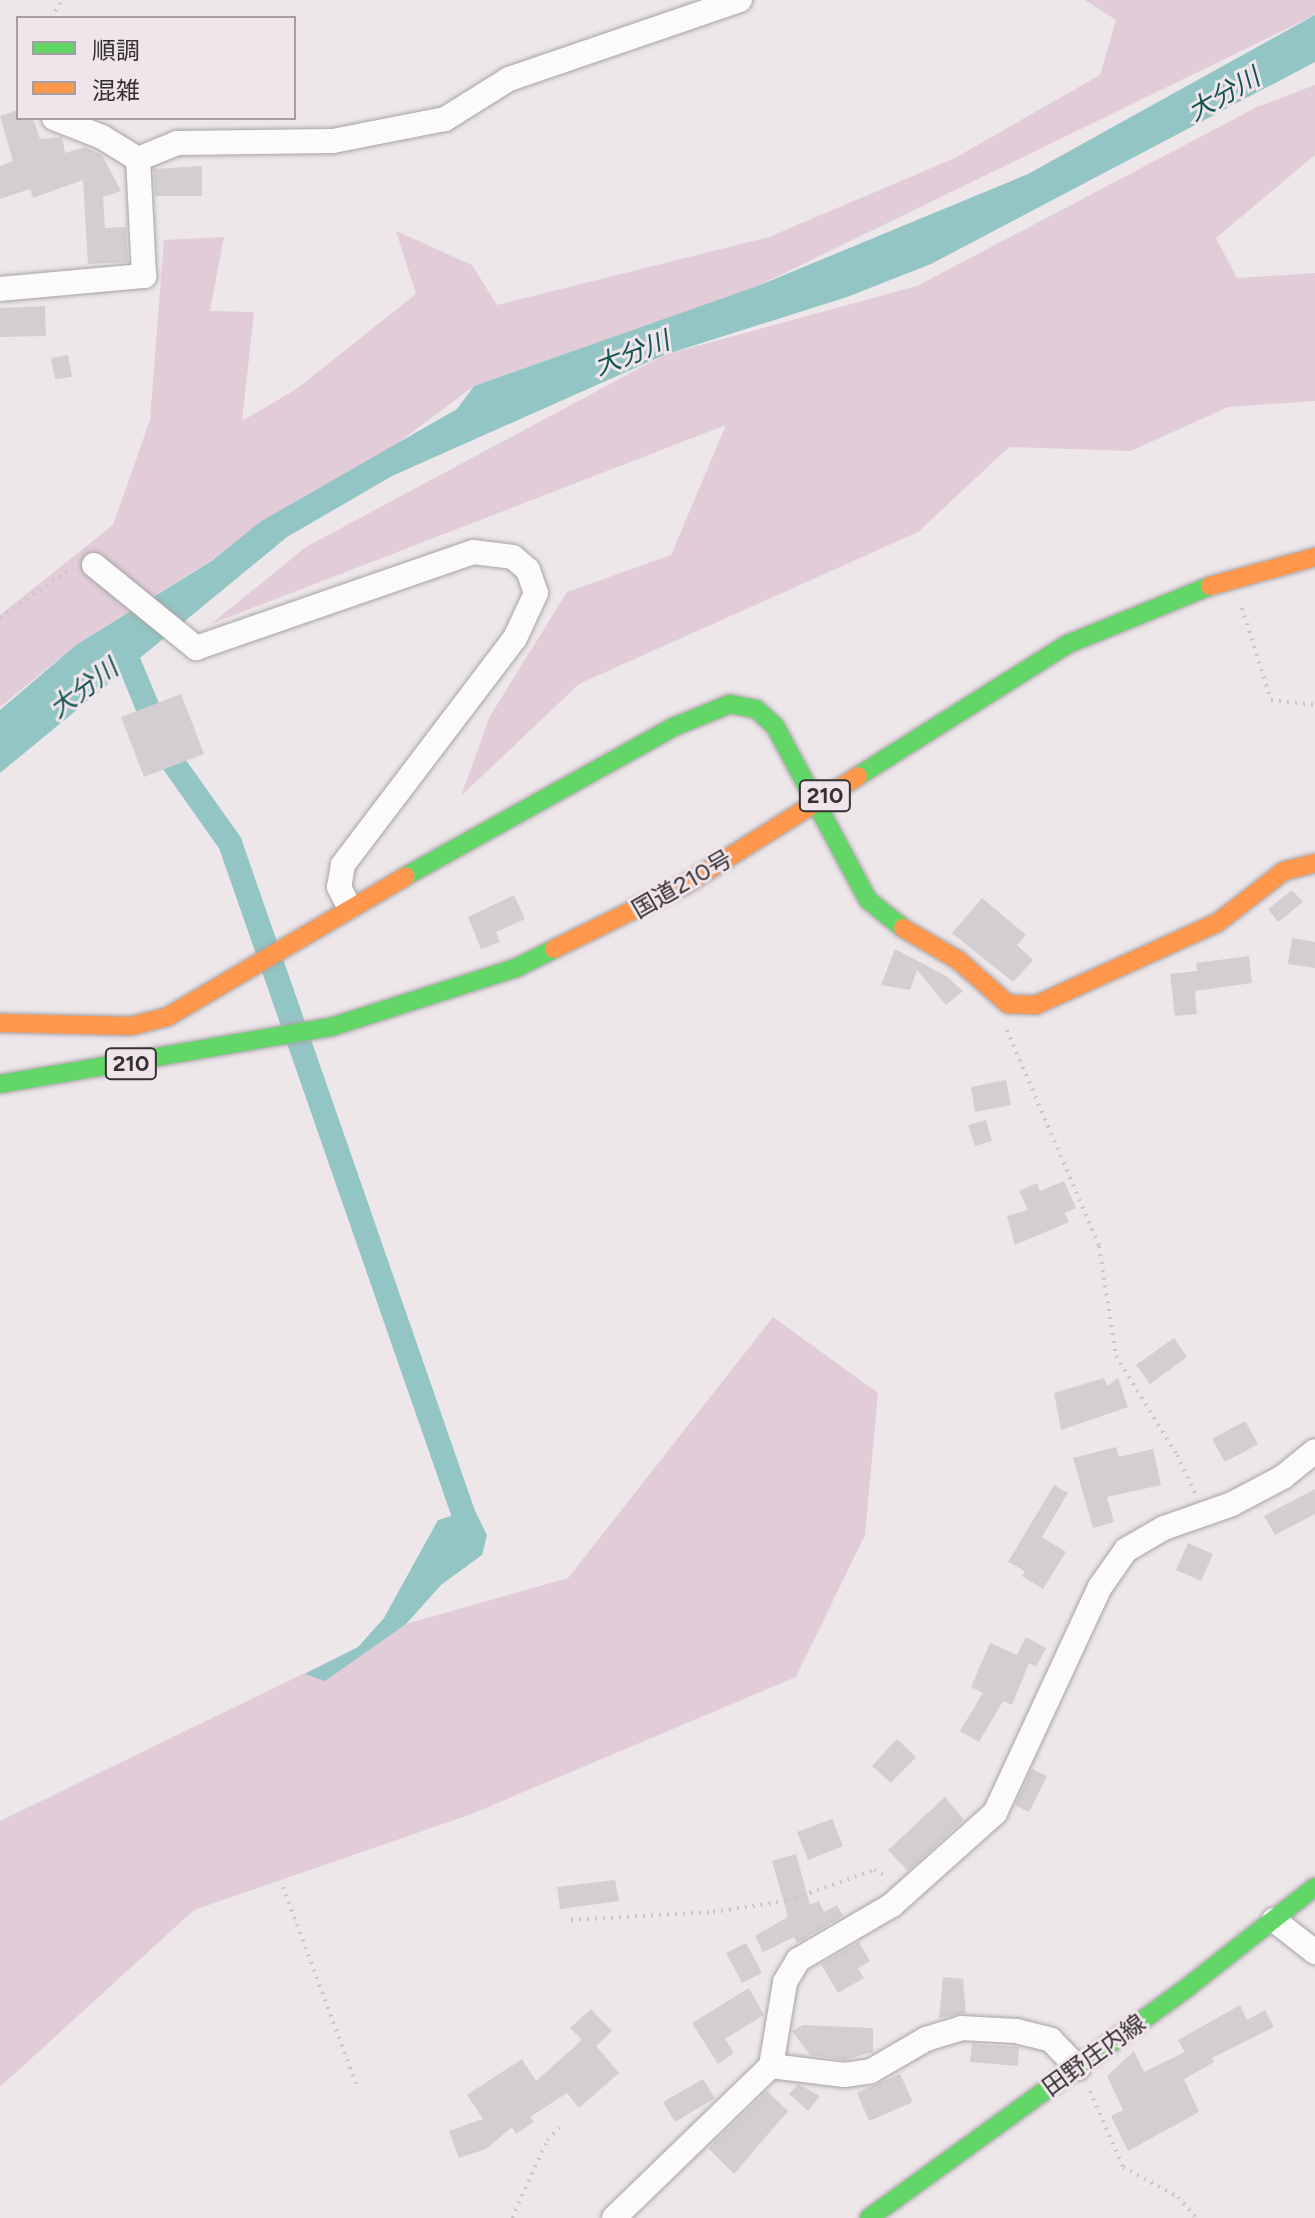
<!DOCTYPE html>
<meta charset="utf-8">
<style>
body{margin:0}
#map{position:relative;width:1315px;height:2218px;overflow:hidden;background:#ede7ea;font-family:Figtree,"Noto Sans JP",sans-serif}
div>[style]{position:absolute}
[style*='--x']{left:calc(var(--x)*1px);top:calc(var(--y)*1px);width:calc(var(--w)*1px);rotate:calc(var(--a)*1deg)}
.green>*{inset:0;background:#e1ccd8}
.water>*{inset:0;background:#92c5c3}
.canal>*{height:24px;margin:-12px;padding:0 12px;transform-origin:12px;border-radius:12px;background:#92c5c3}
.building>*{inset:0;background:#d3ced1}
.path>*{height:4px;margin-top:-2px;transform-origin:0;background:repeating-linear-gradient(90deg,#c9c7c8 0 2px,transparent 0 8px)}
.roads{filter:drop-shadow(0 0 2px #a8a3a5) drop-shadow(0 0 2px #a8a3a5)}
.street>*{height:24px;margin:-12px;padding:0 12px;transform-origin:12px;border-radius:12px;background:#fcfbfc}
.fast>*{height:18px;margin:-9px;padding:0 9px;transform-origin:9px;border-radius:9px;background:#63d668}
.slow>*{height:18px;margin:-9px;padding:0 9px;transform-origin:9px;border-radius:9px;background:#ff974d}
span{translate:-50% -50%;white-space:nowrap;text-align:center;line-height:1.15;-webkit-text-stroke:6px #efe5eb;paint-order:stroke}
.shield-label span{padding:2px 6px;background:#efe5eb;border:2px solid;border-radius:6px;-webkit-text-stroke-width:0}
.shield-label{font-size:22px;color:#363134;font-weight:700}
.street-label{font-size:24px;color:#363134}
.water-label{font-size:26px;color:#135552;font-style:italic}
.legend{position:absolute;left:16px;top:16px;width:280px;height:104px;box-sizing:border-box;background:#efe5eb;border:2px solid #a59da2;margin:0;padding:10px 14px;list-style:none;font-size:24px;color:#363134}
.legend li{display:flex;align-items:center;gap:16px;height:40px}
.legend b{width:40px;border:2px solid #a59da2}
</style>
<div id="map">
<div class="green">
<div style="clip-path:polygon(1085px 0,1315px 0,1315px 15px,760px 285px,474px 386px,395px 445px,76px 645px,0 707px,0 615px,113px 525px,150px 420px,164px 240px,224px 237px,210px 311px,254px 312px,242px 421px,295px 390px,416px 294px,396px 231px,472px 265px,497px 305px,769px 237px,955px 158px,1100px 75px,1116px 20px)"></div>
<div style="clip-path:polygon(1315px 85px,1315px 155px,1216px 238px,1237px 278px,1315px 273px,1315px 401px,1228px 407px,1131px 451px,1009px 447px,918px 532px,579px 684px,461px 796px,490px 716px,567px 592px,671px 555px,726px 425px,211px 624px,306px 547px,664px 355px,917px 286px,1257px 107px)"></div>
<div style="clip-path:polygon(773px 1317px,878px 1393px,865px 1535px,796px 1677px,469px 1815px,194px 1910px,0 2087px,0 1821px,406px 1624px,568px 1578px)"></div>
</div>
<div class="water">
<div style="clip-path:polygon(1315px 15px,1315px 62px,931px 264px,847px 297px,664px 355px,392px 476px,287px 537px,0 773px,0 710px,76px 645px,213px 560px,260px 522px,457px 409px,474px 386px,760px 285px,1028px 174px)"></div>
<div style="clip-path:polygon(474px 1509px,487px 1535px,482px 1555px,441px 1585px,406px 1624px,325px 1681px,305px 1674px,358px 1647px,384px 1618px,438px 1520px)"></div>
</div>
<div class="canal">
<div style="--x:126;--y:655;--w:107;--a:67.5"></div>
<div style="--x:167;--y:754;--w:109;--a:54.7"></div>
<div style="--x:230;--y:843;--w:709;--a:70.82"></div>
</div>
<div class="building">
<div style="clip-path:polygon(18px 110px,18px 118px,33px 118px,40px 139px,62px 137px,65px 153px,85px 147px,102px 155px,121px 191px,103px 197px,105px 228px,126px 227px,128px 262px,88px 264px,83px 180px,33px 198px,30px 189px,0 199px,0 166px,13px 161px,0 116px)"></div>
<div style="clip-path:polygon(202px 166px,202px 196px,155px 196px,154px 169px)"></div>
<div style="clip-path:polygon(45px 306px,46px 336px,0 337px,0 308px)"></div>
<div style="clip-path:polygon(68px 355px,72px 377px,55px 379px,51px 358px)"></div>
<div style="clip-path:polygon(181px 694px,204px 754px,144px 777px,121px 717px)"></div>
<div style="clip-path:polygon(1292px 890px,1303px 902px,1278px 922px,1268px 909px)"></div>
<div style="clip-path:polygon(514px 895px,525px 919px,496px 932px,500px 942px,481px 949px,468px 917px)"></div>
<div style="clip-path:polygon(982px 898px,1026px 935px,1017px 945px,1033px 960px,1013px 982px,952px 933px)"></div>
<div style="clip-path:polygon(1292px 938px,1315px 942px,1315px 968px,1288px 964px)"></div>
<div style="clip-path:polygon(895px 949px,946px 976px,963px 991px,946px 1005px,917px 970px,910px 990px,881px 985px)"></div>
<div style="clip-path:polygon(1249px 956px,1252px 983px,1195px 991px,1197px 1014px,1175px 1016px,1170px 974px,1197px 971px,1196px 963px)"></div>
<div style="clip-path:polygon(1006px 1080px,1011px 1105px,975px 1112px,971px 1087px)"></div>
<div style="clip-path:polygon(986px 1120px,992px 1141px,975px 1146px,968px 1125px)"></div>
<div style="clip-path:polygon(1064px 1181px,1076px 1208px,1065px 1213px,1069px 1222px,1015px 1245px,1007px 1216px,1028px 1210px,1019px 1191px,1037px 1183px,1040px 1191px)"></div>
<div style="clip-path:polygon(1174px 1338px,1187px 1357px,1150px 1384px,1136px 1365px)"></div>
<div style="clip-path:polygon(1104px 1378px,1107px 1386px,1118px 1378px,1128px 1407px,1061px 1430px,1054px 1393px)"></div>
<div style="clip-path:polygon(1245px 1421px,1258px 1444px,1225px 1462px,1212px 1439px)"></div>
<div style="clip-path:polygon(1116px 1447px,1119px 1457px,1153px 1449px,1161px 1485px,1107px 1497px,1114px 1522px,1093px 1528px,1073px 1458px)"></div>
<div style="clip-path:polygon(1054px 1485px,1068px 1493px,1042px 1537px,1066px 1552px,1043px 1589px,1022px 1576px,1025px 1571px,1008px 1562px)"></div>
<div style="clip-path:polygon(1315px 1489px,1315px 1514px,1275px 1535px,1264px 1516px)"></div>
<div style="clip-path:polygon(1188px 1543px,1213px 1554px,1201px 1581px,1176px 1570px)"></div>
<div style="clip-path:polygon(1026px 1637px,1046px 1648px,1036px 1667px,1029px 1663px,1012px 1705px,1003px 1701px,979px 1742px,960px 1731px,983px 1693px,971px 1687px,990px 1643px,1017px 1655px)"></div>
<div style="clip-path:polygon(897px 1739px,916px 1757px,891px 1783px,872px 1766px)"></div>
<div style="clip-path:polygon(1032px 1769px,1047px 1776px,1029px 1812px,1015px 1805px)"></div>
<div style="clip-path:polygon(945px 1797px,964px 1820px,908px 1871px,888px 1850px)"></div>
<div style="clip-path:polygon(832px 1819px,843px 1846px,808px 1860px,797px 1832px)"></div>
<div style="clip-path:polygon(796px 1854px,810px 1905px,819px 1901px,824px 1912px,837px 1905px,843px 1916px,797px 1943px,794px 1937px,763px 1952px,755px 1936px,788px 1917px,772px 1861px)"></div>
<div style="clip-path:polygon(615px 1880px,619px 1901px,560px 1909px,557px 1887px)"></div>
<div style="clip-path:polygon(859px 1942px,870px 1961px,858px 1968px,864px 1978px,838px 1993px,821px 1964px)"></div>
<div style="clip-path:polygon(746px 1943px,762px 1973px,742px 1983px,726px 1953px)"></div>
<div style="clip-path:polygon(943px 1977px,963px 1979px,966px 2013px,939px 2018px)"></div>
<div style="clip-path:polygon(749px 1988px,764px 2015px,725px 2039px,734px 2053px,718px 2064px,692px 2023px)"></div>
<div style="clip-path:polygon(1240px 2005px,1247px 2020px,1265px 2010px,1274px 2027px,1212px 2058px,1214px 2062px,1184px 2079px,1199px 2112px,1128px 2151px,1111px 2116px,1123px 2110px,1107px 2076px,1134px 2051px,1144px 2072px,1185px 2052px,1178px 2040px)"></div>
<div style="clip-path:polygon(591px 2009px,612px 2031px,596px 2046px,619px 2073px,579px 2108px,567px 2093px,530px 2117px,534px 2122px,516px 2134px,512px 2127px,486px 2149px,459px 2158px,449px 2131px,483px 2119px,467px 2095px,522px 2059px,536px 2081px,582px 2040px,570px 2028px)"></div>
<div style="clip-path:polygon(803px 2025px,873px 2028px,873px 2052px,844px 2060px,810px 2055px,792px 2031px)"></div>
<div style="clip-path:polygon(972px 2044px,1019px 2047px,1018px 2066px,970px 2062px)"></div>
<div style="clip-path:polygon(900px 2074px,913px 2102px,869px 2121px,857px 2093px)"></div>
<div style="clip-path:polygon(703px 2079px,715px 2098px,675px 2122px,663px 2102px)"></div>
<div style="clip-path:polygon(798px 2084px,820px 2096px,808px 2111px,789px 2094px)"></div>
<div style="clip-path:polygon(767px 2091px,788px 2111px,734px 2174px,708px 2148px)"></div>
</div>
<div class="path">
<div style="--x:51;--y:18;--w:21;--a:-59"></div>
<div style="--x:1242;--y:608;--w:96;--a:72.5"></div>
<div style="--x:1271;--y:700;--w:44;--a:6.5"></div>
<div style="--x:0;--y:618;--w:89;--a:-34.9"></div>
<div style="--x:1007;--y:1030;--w:235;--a:66.9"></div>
<div style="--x:1099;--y:1246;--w:111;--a:81.2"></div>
<div style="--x:1116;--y:1356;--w:116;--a:58.4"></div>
<div style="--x:1177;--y:1455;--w:44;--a:64.6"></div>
<div style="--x:283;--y:1887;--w:215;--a:69.6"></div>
<div style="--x:571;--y:1920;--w:142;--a:-3.2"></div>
<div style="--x:713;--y:1912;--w:75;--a:-8.5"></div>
<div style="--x:787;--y:1901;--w:92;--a:-19.6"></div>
<div style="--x:874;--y:1870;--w:16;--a:27"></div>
<div style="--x:1090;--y:2091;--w:83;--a:66.5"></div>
<div style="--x:1123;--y:2167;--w:63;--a:28.6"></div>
<div style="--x:1178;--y:2197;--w:28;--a:48"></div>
<div style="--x:512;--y:2218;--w:85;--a:-65.8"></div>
<div style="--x:547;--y:2140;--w:17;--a:-45"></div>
</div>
<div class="roads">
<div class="street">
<div style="--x:54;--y:118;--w:52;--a:21.6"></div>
<div style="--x:102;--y:137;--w:42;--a:31.4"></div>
<div style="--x:138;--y:159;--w:42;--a:-22.3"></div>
<div style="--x:177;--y:143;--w:156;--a:-0.7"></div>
<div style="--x:333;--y:141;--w:114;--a:-11.1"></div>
<div style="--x:445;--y:119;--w:75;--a:-32"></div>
<div style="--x:509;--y:79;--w:244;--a:-18.9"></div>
<div style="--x:0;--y:289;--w:145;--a:-5.2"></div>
<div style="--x:144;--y:276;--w:117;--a:-92.9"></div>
<div style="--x:94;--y:565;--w:132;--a:39.1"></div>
<div style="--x:196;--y:648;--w:293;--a:-19.1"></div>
<div style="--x:473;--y:552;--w:40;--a:7.1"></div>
<div style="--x:513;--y:557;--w:20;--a:41"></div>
<div style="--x:528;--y:570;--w:24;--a:71"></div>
<div style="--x:536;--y:593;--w:50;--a:115"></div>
<div style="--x:515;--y:638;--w:285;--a:127.2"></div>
<div style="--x:343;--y:865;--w:22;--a:100"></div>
<div style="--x:339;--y:887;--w:22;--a:63"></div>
<div style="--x:1274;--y:1920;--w:52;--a:38"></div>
<div style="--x:771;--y:2066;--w:74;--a:7"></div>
<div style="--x:844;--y:2075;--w:27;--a:-8"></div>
<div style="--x:871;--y:2071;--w:64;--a:-30.2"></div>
<div style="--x:926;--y:2039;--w:37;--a:-17"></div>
<div style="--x:961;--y:2028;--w:55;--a:3.1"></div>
<div style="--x:1016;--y:2031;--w:36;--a:14"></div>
<div style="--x:1051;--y:2040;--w:39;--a:46"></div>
<div style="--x:614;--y:2218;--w:219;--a:-44.1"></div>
<div style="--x:771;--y:2066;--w:85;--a:-80.5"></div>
<div style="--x:785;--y:1982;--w:26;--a:-59"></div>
<div style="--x:798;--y:1960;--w:109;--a:-30.3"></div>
<div style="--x:892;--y:1905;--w:138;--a:-41.8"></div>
<div style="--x:995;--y:1813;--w:249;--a:-65.1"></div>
<div style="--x:1100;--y:1587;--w:45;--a:-54.9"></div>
<div style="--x:1126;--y:1550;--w:44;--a:-30.1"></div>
<div style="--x:1164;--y:1528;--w:72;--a:-19.4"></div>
<div style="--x:1232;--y:1504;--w:58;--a:-27.9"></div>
<div style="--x:1283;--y:1477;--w:41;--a:-39.1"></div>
</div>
<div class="fast">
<div style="--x:858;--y:776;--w:248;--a:-32.2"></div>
<div style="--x:1068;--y:644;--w:153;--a:-22.2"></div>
<div style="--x:406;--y:876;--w:309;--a:-29.1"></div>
<div style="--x:676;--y:726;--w:58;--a:-22.2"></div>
<div style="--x:730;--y:704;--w:26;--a:11"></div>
<div style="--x:756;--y:709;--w:25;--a:42"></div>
<div style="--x:775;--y:726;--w:197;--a:61.9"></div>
<div style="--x:868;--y:900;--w:45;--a:38.7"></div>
<div style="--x:0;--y:1084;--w:336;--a:-9.8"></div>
<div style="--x:331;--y:1027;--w:194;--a:-17.7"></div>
<div style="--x:516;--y:968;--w:42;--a:-26.6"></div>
<div style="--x:869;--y:2218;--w:395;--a:-35.9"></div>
<div style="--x:1189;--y:1986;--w:160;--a:-38.2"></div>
</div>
<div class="slow">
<div style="--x:1210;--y:586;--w:109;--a:-15.4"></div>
<div style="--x:903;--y:928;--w:64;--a:30.2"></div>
<div style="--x:958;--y:960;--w:67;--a:41.3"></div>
<div style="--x:1008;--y:1004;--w:28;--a:2"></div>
<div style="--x:1036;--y:1005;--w:199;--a:-24.4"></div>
<div style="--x:1217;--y:923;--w:85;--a:-37.8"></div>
<div style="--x:1284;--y:871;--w:32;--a:-14"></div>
<div style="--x:554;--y:949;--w:147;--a:-26.2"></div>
<div style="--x:686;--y:884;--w:203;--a:-32.1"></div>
<div style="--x:0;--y:1023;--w:131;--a:1.3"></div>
<div style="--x:131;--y:1026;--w:37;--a:-14"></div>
<div style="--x:167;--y:1017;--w:277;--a:-30.5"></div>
</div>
</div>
<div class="shield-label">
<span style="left:825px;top:796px">210</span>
<span style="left:131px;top:1064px">210</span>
</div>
<div class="street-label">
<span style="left:682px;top:884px;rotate:-30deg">国道210号</span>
<span style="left:1094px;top:2055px;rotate:-36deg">田野庄内線</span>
</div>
<div class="water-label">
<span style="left:1224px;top:95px;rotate:-30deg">大分川</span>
<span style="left:632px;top:354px;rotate:-21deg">大分川</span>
<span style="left:84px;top:689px;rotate:-37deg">大分川</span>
</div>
<ul class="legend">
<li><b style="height:10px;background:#63d668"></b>順調</li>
<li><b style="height:10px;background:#ff974d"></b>混雑</li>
</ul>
</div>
